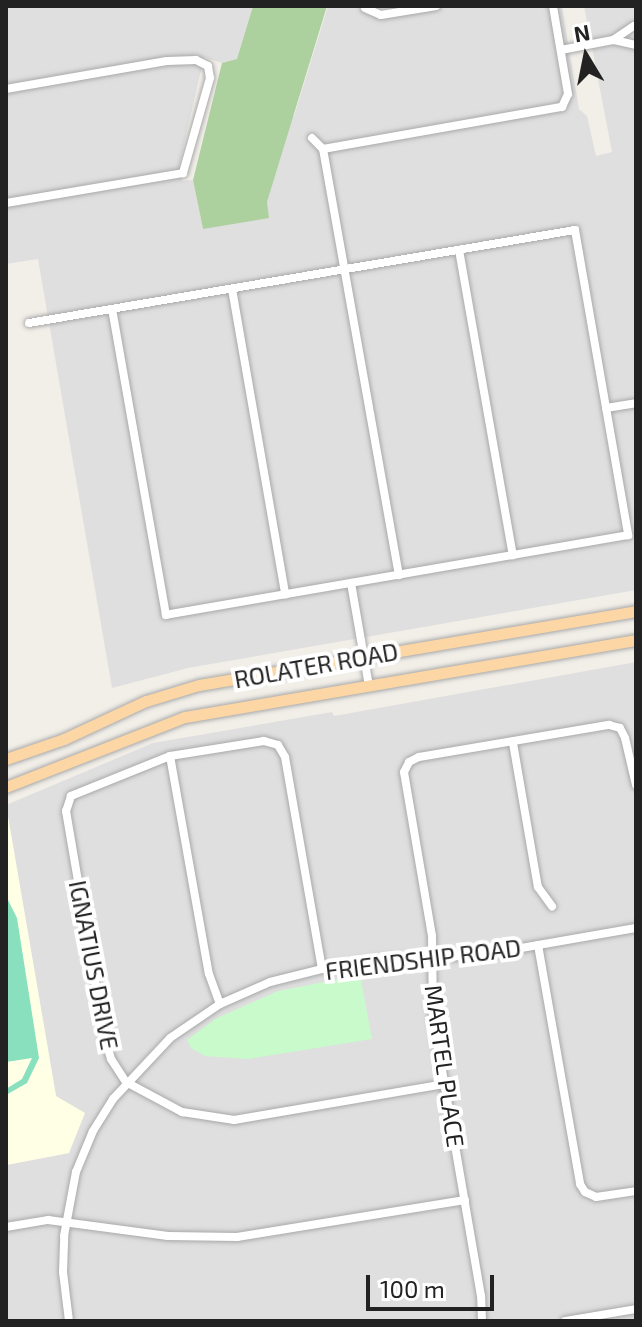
<!DOCTYPE html>
<style>
body{margin:0}
#map{position:relative;width:642px;height:1327px;overflow:hidden;background:#f2efe9;font-family:"Exo 2",sans-serif}
div>[style]{position:absolute}
[style*='--x']{left:calc(var(--x)*1px);top:calc(var(--y)*1px);width:calc(var(--w)*1px);rotate:calc(var(--a)*1deg)}
.residential>*{inset:0;background:#e0dfdf}
.education>*{inset:0;background:#ffffe5}
.forest>*{inset:0;background:#add19e}
.park>*{inset:0;background:#c8facc}
.pitch>*{inset:0;background:#88e0be}
.roads{filter:drop-shadow(0 0 2px #a9a9a9) drop-shadow(0 0 2px #a9a9a9)}
.minor>*{height:8px;margin:-4px;padding:0 4px;transform-origin:4px;border-radius:4px;background:#fff}
.major>*{height:11px;margin:-5.5px;padding:0 5.5px;transform-origin:5.5px;border-radius:5.5px;background:#fcd6a4}
span{translate:-50% -50%;white-space:nowrap;text-align:center;line-height:1.15;-webkit-text-stroke:8px #fff;paint-order:stroke}
.street-label{font-size:24px;color:#222}
.frame{position:absolute;inset:0;border:8px solid #222;pointer-events:none}
.north{position:absolute;left:546px;top:16px;width:80px;height:80px;-webkit-text-stroke:6px #fff;paint-order:stroke;rotate:350deg;font-size:22px;font-weight:700;line-height:32px;text-align:center;color:#222}
.north::after{content:'';display:block;margin:auto;width:28px;height:36px;background:#222;clip-path:polygon(50% 0,100% 100%,50% 72%,0 100%)}
.scale{position:absolute;left:366px;top:1275px;width:128px;height:36px;box-sizing:border-box;border:4px solid #222;border-top:0;padding-left:10px;font-size:24px;line-height:28px;white-space:nowrap;color:#222;-webkit-text-stroke:6px #fff;paint-order:stroke}
</style>
<div id="map">
<div class="residential">
<div style="clip-path:polygon(6px 6px,253px 6px,237px 60px,222px 63px,204px 57px,179px 166px,182px 181px,193px 180px,203px 229px,267px 202px,282px 126px,294px 116px,328px 6px,562px 6px,579px 109px,587px 116px,596px 156px,612px 152px,584px 6px,636px 6px,636px 590px,188px 668px,112px 688px,38px 259px,6px 264px)"></div>
<div style="clip-path:polygon(636px 662px,636px 1321px,6px 1321px,6px 1165px,69px 1153px,56px 1096px,6px 805px,153px 743px,332px 712px,334px 716px)"></div>
</div>
<div class="education">
<div style="clip-path:polygon(6px 805px,56px 1096px,85px 1113px,69px 1153px,6px 1165px)"></div>
</div>
<div class="forest">
<div style="clip-path:polygon(253px 6px,327px 6px,267px 202px,269px 218px,203px 229px,193px 180px,222px 63px,237px 59px)"></div>
</div>
<div class="park">
<div style="clip-path:polygon(360px 975px,372px 1039px,248px 1059px,205px 1056px,191px 1048px,187px 1040px,215px 1019px,278px 991px)"></div>
</div>
<div class="pitch">
<div style="clip-path:polygon(6px 896px,17px 918px,39px 1058px,27px 1083px,6px 1095px,6px 1089px,22px 1079px,32px 1058px,6px 1062px)"></div>
</div>
<div class="roads">
<div class="minor">
<div style="--x:365;--y:8;--w:17;--a:24"></div>
<div style="--x:381;--y:15;--w:56;--a:-9.3"></div>
<div style="--x:614;--y:40;--w:23;--a:13"></div>
<div style="--x:561;--y:50;--w:53;--a:-10.9"></div>
<div style="--x:613;--y:40;--w:25;--a:-34"></div>
<div style="--x:6;--y:89;--w:163;--a:-9.9"></div>
<div style="--x:167;--y:61;--w:29;--a:-2"></div>
<div style="--x:196;--y:60;--w:13;--a:27"></div>
<div style="--x:208;--y:66;--w:12;--a:81"></div>
<div style="--x:210;--y:78;--w:99;--a:105.9"></div>
<div style="--x:183;--y:173;--w:180;--a:170.4"></div>
<div style="--x:312;--y:138;--w:16;--a:45"></div>
<div style="--x:323;--y:149;--w:433;--a:79.9"></div>
<div style="--x:323;--y:149;--w:243;--a:-10"></div>
<div style="--x:562;--y:107;--w:14;--a:-65"></div>
<div style="--x:568;--y:94;--w:89;--a:-99.7"></div>
<div style="--x:459;--y:250;--w:310;--a:80"></div>
<div style="--x:232;--y:289;--w:310;--a:80.1"></div>
<div style="--x:29;--y:323;--w:554;--a:-9.67"></div>
<div style="--x:575;--y:230;--w:310;--a:80.1"></div>
<div style="--x:628;--y:535;--w:469;--a:170.2"></div>
<div style="--x:166;--y:615;--w:310;--a:-100"></div>
<div style="--x:606;--y:408;--w:30;--a:-9"></div>
<div style="--x:351;--y:583;--w:105;--a:80.1"></div>
<div style="--x:513;--y:743;--w:146;--a:80.2"></div>
<div style="--x:538;--y:887;--w:24;--a:54"></div>
<div style="--x:170;--y:756;--w:221;--a:79.9"></div>
<div style="--x:209;--y:974;--w:32;--a:70"></div>
<div style="--x:538;--y:945;--w:243;--a:80"></div>
<div style="--x:580;--y:1184;--w:9;--a:58"></div>
<div style="--x:585;--y:1192;--w:12;--a:24"></div>
<div style="--x:596;--y:1197;--w:40;--a:-8.5"></div>
<div style="--x:322;--y:969;--w:215;--a:-99.9"></div>
<div style="--x:285;--y:757;--w:14;--a:-120"></div>
<div style="--x:278;--y:745;--w:15;--a:-164"></div>
<div style="--x:264;--y:741;--w:95;--a:170.9"></div>
<div style="--x:170;--y:756;--w:107;--a:158"></div>
<div style="--x:71;--y:796;--w:16;--a:108"></div>
<div style="--x:66;--y:811;--w:231;--a:80.3"></div>
<div style="--x:105;--y:1039;--w:21;--a:73"></div>
<div style="--x:111;--y:1059;--w:27;--a:57"></div>
<div style="--x:126;--y:1082;--w:64;--a:28.2"></div>
<div style="--x:182;--y:1112;--w:53;--a:8.7"></div>
<div style="--x:234;--y:1120;--w:213;--a:-9.7"></div>
<div style="--x:6;--y:1227;--w:43;--a:-9.5"></div>
<div style="--x:48;--y:1220;--w:121;--a:7.6"></div>
<div style="--x:168;--y:1236;--w:69;--a:0.8"></div>
<div style="--x:237;--y:1237;--w:231;--a:-9.2"></div>
<div style="--x:69;--y:1321;--w:49;--a:-97"></div>
<div style="--x:63;--y:1272;--w:36;--a:-88"></div>
<div style="--x:64;--y:1236;--w:65;--a:-79.4"></div>
<div style="--x:76;--y:1172;--w:44;--a:-67.5"></div>
<div style="--x:93;--y:1131;--w:38;--a:-58"></div>
<div style="--x:113;--y:1099;--w:83;--a:-46.9"></div>
<div style="--x:170;--y:1038;--w:60;--a:-34.2"></div>
<div style="--x:220;--y:1004;--w:55;--a:-23.7"></div>
<div style="--x:270;--y:982;--w:54;--a:-14"></div>
<div style="--x:322;--y:969;--w:60;--a:-8.7"></div>
<div style="--x:381;--y:960;--w:100;--a:-2.9"></div>
<div style="--x:481;--y:955;--w:157;--a:-9.9"></div>
<div style="--x:482;--y:1321;--w:25;--a:-92"></div>
<div style="--x:481;--y:1296;--w:282;--a:-99.8"></div>
<div style="--x:433;--y:1018;--w:82;--a:-90.7"></div>
<div style="--x:432;--y:936;--w:166;--a:-99.7"></div>
<div style="--x:404;--y:772;--w:11;--a:-63"></div>
<div style="--x:409;--y:762;--w:11;--a:-27"></div>
<div style="--x:419;--y:757;--w:193;--a:-9.6"></div>
<div style="--x:609;--y:725;--w:11;--a:15"></div>
<div style="--x:620;--y:728;--w:11;--a:63"></div>
<div style="--x:625;--y:738;--w:48;--a:76.8"></div>
<div style="--x:565;--y:1321;--w:72;--a:-9.6"></div>
</div>
<div class="major">
<div style="--x:6;--y:759;--w:61;--a:-19"></div>
<div style="--x:64;--y:739;--w:90;--a:-24.9"></div>
<div style="--x:146;--y:701;--w:55;--a:-16.8"></div>
<div style="--x:199;--y:685;--w:443;--a:-9.6"></div>
<div style="--x:6;--y:787;--w:192;--a:-21.4"></div>
<div style="--x:185;--y:717;--w:458;--a:-9.7"></div>
</div>
</div>
<div class="street-label">
<span style="left:316px;top:665px;rotate:-10deg">ROLATER ROAD</span>
<span style="left:423px;top:959px;rotate:-7deg">FRIENDSHIP ROAD</span>
<span style="left:94px;top:965px;rotate:79deg">IGNATIUS DRIVE</span>
<span style="left:445px;top:1066px;rotate:82deg">MARTEL PLACE</span>
</div>
<div class="frame"></div>
<div class="north">N</div>
<div class="scale">100 m</div>
</div>
